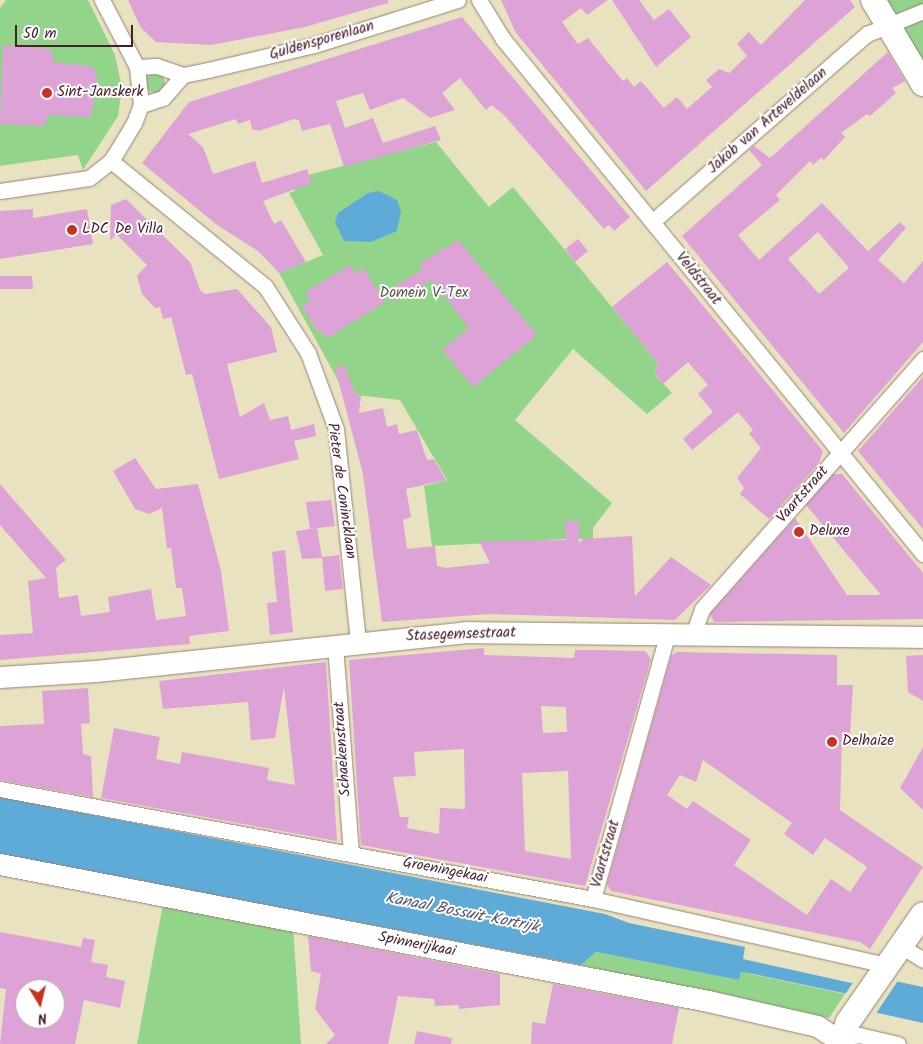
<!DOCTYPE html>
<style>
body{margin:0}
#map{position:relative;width:923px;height:1044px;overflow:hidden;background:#e9e2c0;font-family:Kalam,sans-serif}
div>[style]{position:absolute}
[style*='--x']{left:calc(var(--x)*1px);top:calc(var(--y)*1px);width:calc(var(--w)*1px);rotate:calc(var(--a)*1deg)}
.green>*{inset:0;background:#93d48b}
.round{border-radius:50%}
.water>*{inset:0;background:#5fabd8}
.pier>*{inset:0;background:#e9e2c0}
.building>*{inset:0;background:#dda3d6}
.roads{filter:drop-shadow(0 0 1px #9a8076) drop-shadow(0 0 1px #9a8076)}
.street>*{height:15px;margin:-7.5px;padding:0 7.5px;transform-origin:7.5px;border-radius:7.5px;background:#fff}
.secondary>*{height:21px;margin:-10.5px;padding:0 10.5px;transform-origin:10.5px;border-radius:10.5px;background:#fff}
.primary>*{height:24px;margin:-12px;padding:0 12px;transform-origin:12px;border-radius:12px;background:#fff}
.dots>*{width:14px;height:14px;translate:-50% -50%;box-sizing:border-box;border:2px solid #fff;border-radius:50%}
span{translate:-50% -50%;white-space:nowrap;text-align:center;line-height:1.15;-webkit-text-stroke:4px #fff;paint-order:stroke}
.street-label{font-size:15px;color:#4a1f2b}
.poi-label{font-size:15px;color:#4a1f2b}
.left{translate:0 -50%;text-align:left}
.park-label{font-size:15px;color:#605548}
.water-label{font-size:16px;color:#525770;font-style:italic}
.north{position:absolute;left:15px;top:979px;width:50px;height:50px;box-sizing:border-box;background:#fff;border:1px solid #b7a5aa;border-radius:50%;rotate:171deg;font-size:14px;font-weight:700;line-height:20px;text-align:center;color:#4a1f2b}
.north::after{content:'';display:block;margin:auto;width:18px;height:22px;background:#c8321e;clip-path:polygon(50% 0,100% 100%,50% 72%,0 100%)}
.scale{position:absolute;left:15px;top:25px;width:118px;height:22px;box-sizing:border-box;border:2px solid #4a1f2b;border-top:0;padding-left:6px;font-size:15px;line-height:18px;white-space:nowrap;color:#4a1f2b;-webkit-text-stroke:4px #fff;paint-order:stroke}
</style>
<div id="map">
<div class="green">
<div style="clip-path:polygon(6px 0,88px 0,115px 55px,122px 88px,118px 116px,83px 170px,78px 155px,0 166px,0 8px)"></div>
<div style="clip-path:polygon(881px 0,923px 0,923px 70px)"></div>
<div class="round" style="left:145px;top:73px;width:20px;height:20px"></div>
<div style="clip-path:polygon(436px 142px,489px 207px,513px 187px,658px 363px,655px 375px,672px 393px,647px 414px,573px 349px,515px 420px,612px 503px,593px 528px,593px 539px,579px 539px,579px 521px,565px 521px,567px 539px,432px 546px,424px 486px,447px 480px,400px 400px,356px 395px,352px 385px,340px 384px,279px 273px,323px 255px,289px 193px,295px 191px,292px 179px)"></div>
<div style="clip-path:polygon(163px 904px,293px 927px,301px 1044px,137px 1044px)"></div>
<div style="clip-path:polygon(596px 952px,739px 980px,741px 972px,845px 994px,829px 1018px,581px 965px)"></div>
</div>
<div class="water">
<div style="clip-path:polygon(379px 191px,397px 200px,401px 211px,397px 231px,371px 242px,344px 241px,335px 222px,338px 213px,368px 193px)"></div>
<div style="clip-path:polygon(0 797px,605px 914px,629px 923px,745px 947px,743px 959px,883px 990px,890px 980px,923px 987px,923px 1023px,869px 1011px,853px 995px,753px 974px,741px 972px,739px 980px,596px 952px,581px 965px,0 854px)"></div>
</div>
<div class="pier">
<div style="clip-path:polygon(890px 977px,899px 979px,875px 1015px,868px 1013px,872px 1002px,844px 996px,854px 981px,882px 987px)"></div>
</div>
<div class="building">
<div style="clip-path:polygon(128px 0,388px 0,388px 3px,305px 27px,211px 45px,156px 42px,141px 28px)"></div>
<div style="clip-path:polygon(501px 0,608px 0,587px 15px,581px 8px,562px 22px,578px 44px,588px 38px,623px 81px,627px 78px,634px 87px,641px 81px,664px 108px,677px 97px,687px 109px,712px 87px,706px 80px,719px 69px,729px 73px,747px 56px,737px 44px,749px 32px,761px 45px,805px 0,850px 0,855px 7px,646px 191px,516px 33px)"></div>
<div style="clip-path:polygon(612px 0,639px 0,654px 20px,669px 9px,691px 37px,656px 67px)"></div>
<div style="clip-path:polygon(462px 17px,630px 217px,614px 231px,609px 225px,604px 229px,503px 114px,491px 105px,486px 110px,460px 78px,442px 93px,455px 110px,430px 118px,403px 98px,370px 110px,363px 93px,336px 101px,345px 128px,373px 118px,383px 143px,435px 126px,441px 140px,344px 167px,330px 124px,302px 131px,299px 120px,294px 119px,259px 131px,252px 129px,250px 120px,238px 124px,236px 119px,188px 134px,203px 147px,213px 174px,255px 161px,262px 183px,307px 169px,312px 183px,263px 201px,274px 224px,281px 220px,306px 262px,279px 273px,258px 251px,217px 225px,142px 163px,189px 102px)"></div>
<div style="clip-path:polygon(3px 45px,40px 48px,52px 51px,53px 62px,94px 67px,97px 81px,91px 117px,48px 115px,44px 126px,0 124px)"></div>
<div style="clip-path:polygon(evenodd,888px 52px,905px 81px,892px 88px,896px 93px,870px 116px,867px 114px,841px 133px,845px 137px,824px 160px,821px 158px,813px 165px,810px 161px,776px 195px,780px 200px,738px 235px,759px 260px,822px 203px,868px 251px,900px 222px,906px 228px,878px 260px,904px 283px,923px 261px,923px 342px,844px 433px,682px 236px,762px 165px,749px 150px,754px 146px,770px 158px,888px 52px,818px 232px,849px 268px,819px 294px,788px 259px,818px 232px)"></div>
<div style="clip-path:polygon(126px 199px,190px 262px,200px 290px,205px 294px,237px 289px,271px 327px,277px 352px,227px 364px,240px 417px,264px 403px,270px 420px,288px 416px,291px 430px,314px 424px,316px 436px,294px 441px,299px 459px,219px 479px,192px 374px,186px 375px,171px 317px,163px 319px,160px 307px,155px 308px,142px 294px,137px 276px,147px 265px,116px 234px,110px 241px,111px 205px)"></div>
<div style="clip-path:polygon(33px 209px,33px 218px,87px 209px,93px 244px,0 259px,0 211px)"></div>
<div style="clip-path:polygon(578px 239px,588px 251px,575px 262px,565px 249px)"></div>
<div style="clip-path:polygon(458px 240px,537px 335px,473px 387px,442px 350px,469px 328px,432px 280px,393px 302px,386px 292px,423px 269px,419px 264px)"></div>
<div style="clip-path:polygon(667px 262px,823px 451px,819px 463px,769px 519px,740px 494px,744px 488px,737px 478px,761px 448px,749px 434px,753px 430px,738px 412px,692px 450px,683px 439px,713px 412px,698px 394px,708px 385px,688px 362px,663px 384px,655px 374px,658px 363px,612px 307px)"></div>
<div style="clip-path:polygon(350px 265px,355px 273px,363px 268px,385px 302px,329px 337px,316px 330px,302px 305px,311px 301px,305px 292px)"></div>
<div style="clip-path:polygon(0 276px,32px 276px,33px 289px,0 289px)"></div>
<div style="clip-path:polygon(344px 365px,356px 395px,361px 396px,359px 413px,383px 408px,387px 427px,397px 424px,399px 434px,417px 430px,427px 460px,434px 459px,446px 480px,406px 489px,411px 517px,403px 520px,407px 549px,435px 546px,437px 566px,446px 568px,490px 563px,479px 541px,566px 540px,565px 521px,579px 521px,579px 543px,583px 539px,632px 536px,635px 596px,671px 557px,711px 585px,675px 620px,489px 614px,382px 622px,363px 474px,335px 368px)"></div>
<div style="clip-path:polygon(923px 377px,923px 529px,858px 451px)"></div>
<div style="clip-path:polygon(135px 458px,156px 489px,198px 484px,221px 571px,229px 631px,189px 636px,190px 644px,0 660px,0 635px,33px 633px,28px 581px,46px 578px,0 525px,0 484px,66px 560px,56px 568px,59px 598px,78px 595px,81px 616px,110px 612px,108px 597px,151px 589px,156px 620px,186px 616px,182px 588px,176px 588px,171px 548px,167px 549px,162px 508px,149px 514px,135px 509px,113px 471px)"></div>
<div style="clip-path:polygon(833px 474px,842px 474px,923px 573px,923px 619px,714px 622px,710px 614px,795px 518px,847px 595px,881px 595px,806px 505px)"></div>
<div style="clip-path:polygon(331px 500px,335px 526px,310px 529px,306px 502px)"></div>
<div style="clip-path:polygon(317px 528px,322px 557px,339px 555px,343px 589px,325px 591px,322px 558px,302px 559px,296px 531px)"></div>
<div style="clip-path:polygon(285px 550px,293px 632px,270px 635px,267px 603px,277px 602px,272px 552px)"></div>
<div style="clip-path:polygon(evenodd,484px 648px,484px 655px,574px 658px,575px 650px,595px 650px,645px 651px,651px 659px,585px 886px,361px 845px,349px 660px,484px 648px,541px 706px,566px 707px,567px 732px,543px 733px,541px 706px,484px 648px,464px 749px,465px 809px,440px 808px,439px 834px,407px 828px,409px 817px,400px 817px,393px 777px,416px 776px,414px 752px,464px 749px,484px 648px,568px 771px,571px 859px,525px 851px,522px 773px,568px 771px)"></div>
<div style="clip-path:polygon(evenodd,677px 652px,837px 655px,837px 685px,853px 685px,850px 734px,842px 734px,840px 810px,923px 867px,870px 949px,860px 942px,611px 891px,607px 884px,671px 656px,677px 652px,703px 760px,792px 823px,784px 834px,813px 855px,825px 838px,867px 867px,850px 892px,831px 879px,807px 915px,734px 865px,751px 840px,693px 801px,687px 809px,667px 795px,680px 775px,696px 782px,703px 760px)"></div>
<div style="clip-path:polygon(923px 655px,923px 701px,908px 692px,906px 656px)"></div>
<div style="clip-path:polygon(326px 662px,337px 841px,101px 798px,114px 728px,160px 737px,156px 759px,180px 764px,182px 752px,269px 768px,267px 780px,295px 785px,284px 687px,275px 738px,251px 740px,248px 702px,163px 709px,159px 681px)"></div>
<div style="clip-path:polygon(88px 688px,90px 723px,81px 724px,83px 754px,91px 756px,93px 797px,0 780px,0 726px,44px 724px,42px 691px)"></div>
<div style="clip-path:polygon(923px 747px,923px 810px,900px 788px)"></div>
<div style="clip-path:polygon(evenodd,0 932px,81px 947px,83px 938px,95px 940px,91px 962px,108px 965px,106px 977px,125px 981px,120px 1008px,84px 1000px,75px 1044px,0 1044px,6px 989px,0 988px,0 932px,25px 989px,55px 989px,55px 1019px,25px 1019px,25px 989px)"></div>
<div style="clip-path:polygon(308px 936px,500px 974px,500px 1005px,459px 1009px,459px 1005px,435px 1006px,434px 999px,398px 996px,388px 1044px,326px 1044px,335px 1035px,315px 1009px,321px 974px,311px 971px)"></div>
<div style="clip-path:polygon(553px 984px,679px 1008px,672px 1044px,531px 1044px,532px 1022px,545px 1024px)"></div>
<div style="clip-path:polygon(417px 1031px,452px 1038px,451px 1044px,414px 1044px)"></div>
</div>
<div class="roads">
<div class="street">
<div style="--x:479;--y:0;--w:46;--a:58.4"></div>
<div style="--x:503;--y:39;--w:665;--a:50.8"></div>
<div style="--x:137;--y:67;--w:20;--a:-3"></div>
<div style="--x:157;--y:66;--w:28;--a:19"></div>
<div style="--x:183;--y:75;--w:25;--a:-11"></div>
<div style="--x:208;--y:70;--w:109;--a:-13.3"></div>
<div style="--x:314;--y:45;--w:151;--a:-17.4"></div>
<div style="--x:141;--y:105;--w:23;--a:-18"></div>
<div style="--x:163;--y:98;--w:30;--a:-49"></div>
<div style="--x:111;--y:161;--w:198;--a:39.1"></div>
<div style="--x:265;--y:286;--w:80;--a:57.3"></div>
<div style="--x:308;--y:353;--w:81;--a:69.8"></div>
<div style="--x:336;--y:429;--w:213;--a:84.1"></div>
<div style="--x:0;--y:191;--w:90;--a:-8.3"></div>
<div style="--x:89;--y:178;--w:28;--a:-38"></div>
<div style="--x:111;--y:161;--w:44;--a:-58.8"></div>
<div style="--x:134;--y:123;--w:19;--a:-69"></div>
<div style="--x:141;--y:105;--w:38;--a:-96"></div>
<div style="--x:137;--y:67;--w:76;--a:-117.6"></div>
<div style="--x:652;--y:222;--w:286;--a:-41.2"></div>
<div style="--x:867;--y:34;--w:61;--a:-22.3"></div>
<div style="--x:692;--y:637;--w:30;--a:-70"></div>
<div style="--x:702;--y:609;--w:334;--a:-48.5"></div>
<div style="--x:335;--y:645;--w:210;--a:85.6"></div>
<div style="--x:0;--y:789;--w:603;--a:10.51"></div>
<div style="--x:593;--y:899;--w:301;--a:12.7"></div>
<div style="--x:593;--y:899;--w:273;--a:-74.3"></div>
<div style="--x:901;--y:946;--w:26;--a:32"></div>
<div style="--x:844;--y:1038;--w:15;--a:-11"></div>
<div style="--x:859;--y:1035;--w:40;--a:13"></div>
</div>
<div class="secondary">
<div style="--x:0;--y:677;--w:96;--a:-3.6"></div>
<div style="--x:96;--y:671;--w:370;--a:-6"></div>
<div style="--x:464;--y:632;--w:459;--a:0.6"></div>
<div style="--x:0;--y:864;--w:721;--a:10.95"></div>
<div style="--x:708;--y:1001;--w:112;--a:12.9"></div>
<div style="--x:817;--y:1026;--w:17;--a:33"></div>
</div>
<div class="primary">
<div style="--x:873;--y:0;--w:98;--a:59.2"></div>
<div style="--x:840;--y:1044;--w:23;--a:-70"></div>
<div style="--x:848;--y:1022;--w:131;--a:-55.2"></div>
</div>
</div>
<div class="dots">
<div style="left:47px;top:93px;background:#c8321e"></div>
<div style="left:72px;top:230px;background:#c8321e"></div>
<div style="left:799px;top:532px;background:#c8321e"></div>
<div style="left:832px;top:742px;background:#c8321e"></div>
</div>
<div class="street-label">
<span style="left:322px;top:41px;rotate:-16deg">Guldensporenlaan</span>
<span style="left:768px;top:121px;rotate:-41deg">Jakob van Arteveldelaan</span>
<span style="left:698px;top:279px;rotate:51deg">Veldstraat</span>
<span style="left:341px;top:491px;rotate:82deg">Pieter de Conincklaan</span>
<span style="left:803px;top:495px;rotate:-49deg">Vaartstraat</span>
<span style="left:461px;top:635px;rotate:-2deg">Stasegemsestraat</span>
<span style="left:343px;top:749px;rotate:-94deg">Schaekenstraat</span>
<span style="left:606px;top:854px;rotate:-74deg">Vaartstraat</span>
<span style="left:445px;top:871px;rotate:11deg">Groeningekaai</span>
<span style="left:417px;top:945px;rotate:11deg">Spinnerijkaai</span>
</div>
<div class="poi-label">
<span class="left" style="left:57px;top:93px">Sint-Janskerk</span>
<span class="left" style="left:82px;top:230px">LDC De Villa</span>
<span class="left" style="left:809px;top:532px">Deluxe</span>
<span class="left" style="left:842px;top:742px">Delhaize</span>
</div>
<div class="park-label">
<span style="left:424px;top:294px">Domein V-Tex</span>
</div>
<div class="water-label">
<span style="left:462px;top:913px;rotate:11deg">Kanaal Bossuit-Kortrijk</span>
</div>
<div class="north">N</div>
<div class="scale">50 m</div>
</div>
